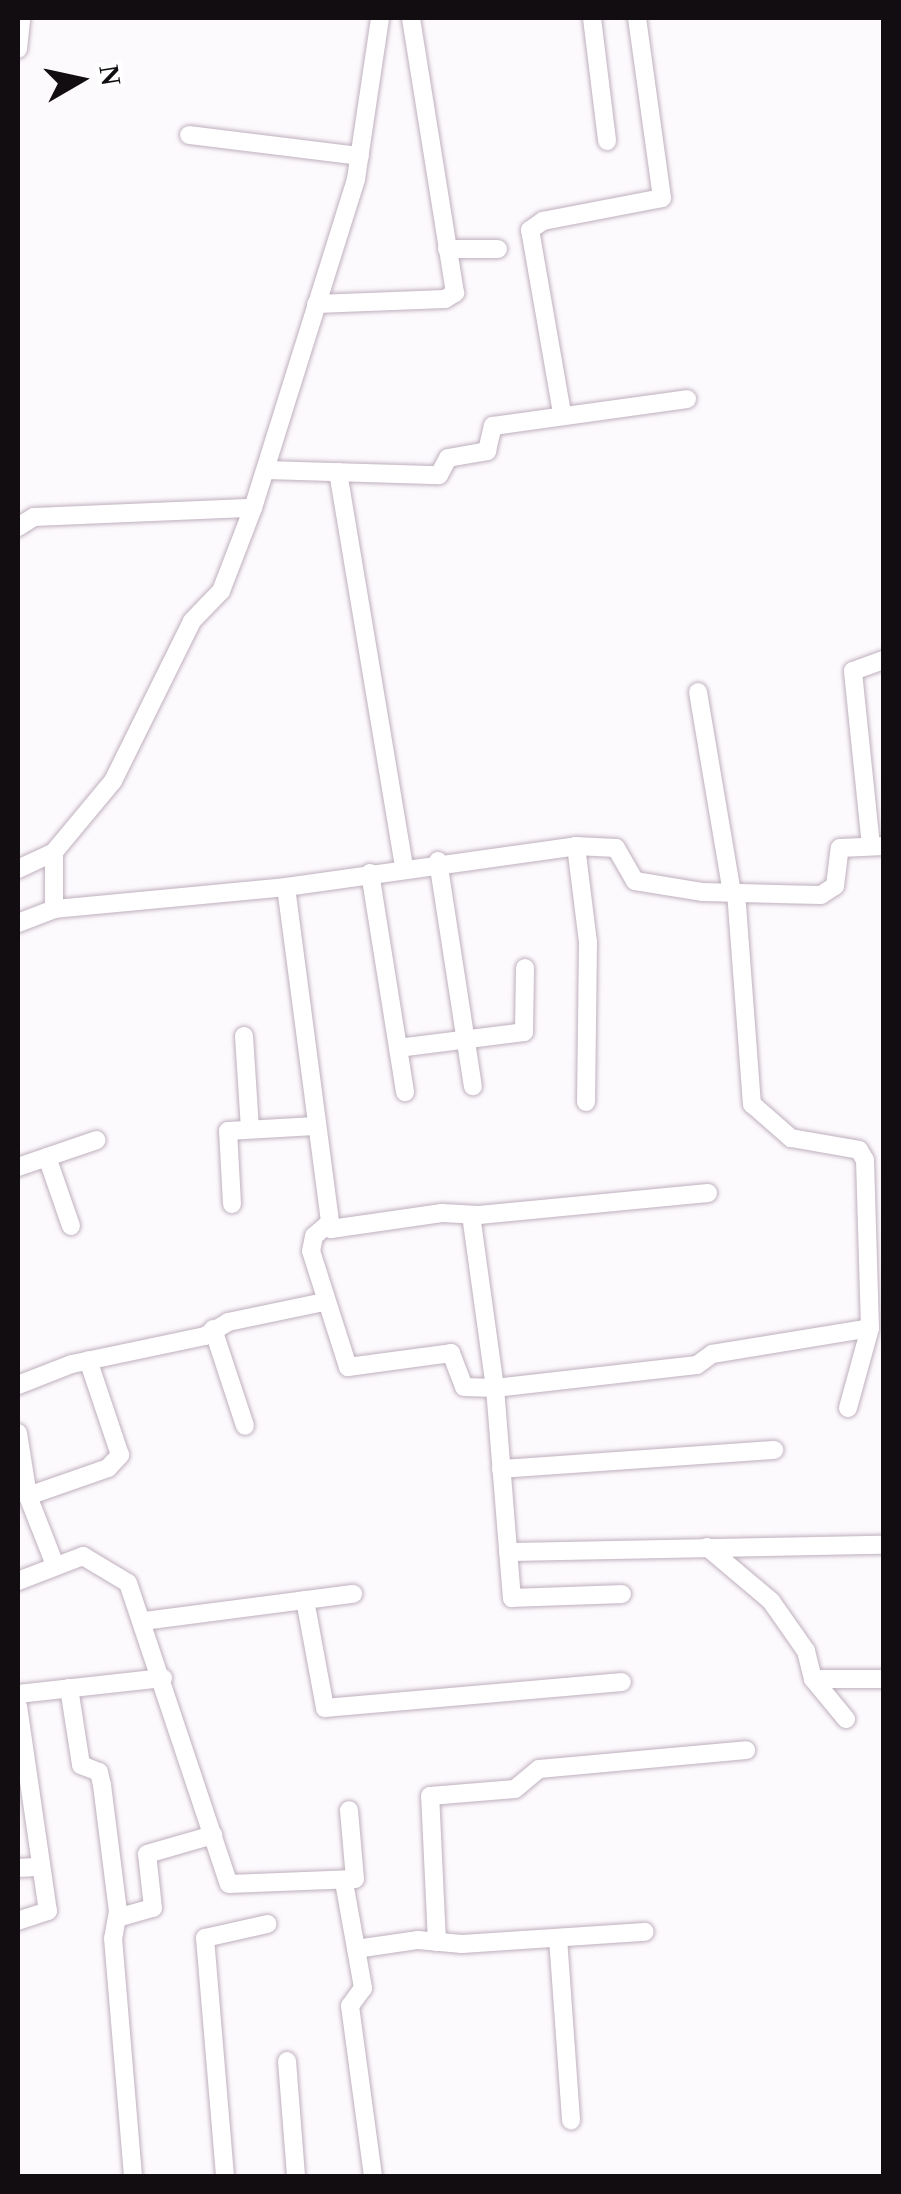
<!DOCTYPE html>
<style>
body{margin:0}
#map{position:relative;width:901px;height:2194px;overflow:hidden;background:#fdfafd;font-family:Georgia,serif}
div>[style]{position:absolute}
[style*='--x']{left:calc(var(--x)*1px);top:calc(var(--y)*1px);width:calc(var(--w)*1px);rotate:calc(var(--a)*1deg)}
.roads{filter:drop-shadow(0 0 2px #beafbd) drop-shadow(0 0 2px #beafbd)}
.minor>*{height:18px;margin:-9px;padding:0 9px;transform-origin:9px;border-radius:9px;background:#fff}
span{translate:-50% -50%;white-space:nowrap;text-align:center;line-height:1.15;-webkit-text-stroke:8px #fff;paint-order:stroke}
.frame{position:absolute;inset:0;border:20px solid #110d11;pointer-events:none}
.north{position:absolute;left:30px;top:30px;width:100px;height:100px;-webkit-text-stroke:8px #fff;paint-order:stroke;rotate:81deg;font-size:28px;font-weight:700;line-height:40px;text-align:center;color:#110d11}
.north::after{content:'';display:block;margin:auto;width:35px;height:45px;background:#110d11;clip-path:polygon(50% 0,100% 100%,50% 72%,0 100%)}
</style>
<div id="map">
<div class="roads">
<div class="minor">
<div style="--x:592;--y:18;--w:124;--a:83"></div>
<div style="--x:18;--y:49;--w:31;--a:-84"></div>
<div style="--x:189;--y:135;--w:172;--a:7"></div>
<div style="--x:447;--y:249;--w:51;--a:0"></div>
<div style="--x:316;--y:304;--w:129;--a:-2.2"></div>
<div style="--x:445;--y:299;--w:12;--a:-31"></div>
<div style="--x:455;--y:293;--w:278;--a:-99.1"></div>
<div style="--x:562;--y:413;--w:186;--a:-99.9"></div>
<div style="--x:530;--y:230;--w:16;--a:-35"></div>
<div style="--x:543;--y:221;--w:121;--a:-10.9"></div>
<div style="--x:662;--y:198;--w:182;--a:-97.9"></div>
<div style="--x:266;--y:470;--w:173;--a:1.7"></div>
<div style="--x:439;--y:475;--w:19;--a:-62"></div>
<div style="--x:448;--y:458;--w:40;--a:-10"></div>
<div style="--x:487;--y:451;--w:26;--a:-77"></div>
<div style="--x:493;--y:426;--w:196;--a:-7.9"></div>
<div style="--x:338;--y:472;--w:400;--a:80.5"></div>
<div style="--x:18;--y:527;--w:19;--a:-32"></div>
<div style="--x:34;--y:517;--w:219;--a:-2.4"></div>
<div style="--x:698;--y:692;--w:203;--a:80.4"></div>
<div style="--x:576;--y:846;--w:97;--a:82.9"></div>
<div style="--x:588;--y:942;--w:160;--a:90.7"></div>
<div style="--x:871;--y:846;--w:176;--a:-95.9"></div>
<div style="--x:853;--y:671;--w:33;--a:-20"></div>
<div style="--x:438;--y:861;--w:228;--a:81.2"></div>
<div style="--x:18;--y:869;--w:40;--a:-25"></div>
<div style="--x:370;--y:873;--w:222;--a:80.9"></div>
<div style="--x:286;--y:887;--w:345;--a:82.5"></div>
<div style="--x:331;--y:1229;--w:112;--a:-8.2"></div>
<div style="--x:442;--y:1213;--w:37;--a:3"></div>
<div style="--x:479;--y:1215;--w:230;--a:-5.5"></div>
<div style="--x:736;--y:892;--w:213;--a:85.7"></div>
<div style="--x:752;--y:1104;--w:52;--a:41.1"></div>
<div style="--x:791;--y:1138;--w:69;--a:10"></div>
<div style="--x:859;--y:1150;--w:12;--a:59"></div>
<div style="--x:865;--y:1160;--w:168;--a:88.3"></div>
<div style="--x:870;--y:1328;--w:83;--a:105.4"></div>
<div style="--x:54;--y:909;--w:57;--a:-90"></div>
<div style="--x:54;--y:852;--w:92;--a:-50.3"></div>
<div style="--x:113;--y:781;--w:178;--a:-63.7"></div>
<div style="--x:192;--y:621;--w:42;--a:-46"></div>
<div style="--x:221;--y:591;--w:89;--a:-68.9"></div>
<div style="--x:253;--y:508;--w:345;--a:-72.6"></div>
<div style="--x:356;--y:179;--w:163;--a:-81.5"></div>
<div style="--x:18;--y:923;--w:39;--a:-21"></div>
<div style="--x:54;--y:909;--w:233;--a:-5.4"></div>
<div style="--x:286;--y:887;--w:293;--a:-8"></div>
<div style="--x:576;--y:846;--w:40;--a:2.9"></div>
<div style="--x:616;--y:848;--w:38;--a:60"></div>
<div style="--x:635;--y:881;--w:69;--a:9.2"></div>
<div style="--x:703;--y:892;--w:118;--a:1.5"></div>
<div style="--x:821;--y:895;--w:17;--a:-33"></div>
<div style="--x:835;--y:886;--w:38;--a:-83"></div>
<div style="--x:840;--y:848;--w:44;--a:-2.6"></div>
<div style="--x:244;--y:1036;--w:93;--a:86.3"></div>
<div style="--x:398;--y:1048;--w:127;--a:-7.2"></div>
<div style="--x:524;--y:1032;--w:64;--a:-89.1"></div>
<div style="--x:47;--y:1157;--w:73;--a:70.8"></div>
<div style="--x:18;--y:1167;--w:83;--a:-18.9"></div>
<div style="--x:232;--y:1204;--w:73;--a:-93.1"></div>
<div style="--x:228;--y:1131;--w:87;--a:-3.3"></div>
<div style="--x:471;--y:1215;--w:175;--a:82.1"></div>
<div style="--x:495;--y:1388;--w:211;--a:85.4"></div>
<div style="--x:512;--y:1598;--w:110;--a:-2.1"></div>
<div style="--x:328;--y:1224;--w:18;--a:139"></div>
<div style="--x:314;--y:1236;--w:15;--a:101"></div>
<div style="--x:311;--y:1251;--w:122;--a:72.3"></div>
<div style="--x:348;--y:1367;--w:104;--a:-7.7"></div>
<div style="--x:451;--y:1353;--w:36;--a:69"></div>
<div style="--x:464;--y:1387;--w:31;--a:2"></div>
<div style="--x:495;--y:1388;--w:203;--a:-6.5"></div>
<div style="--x:697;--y:1365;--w:19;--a:-36"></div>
<div style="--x:712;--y:1354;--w:160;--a:-9.3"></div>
<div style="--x:213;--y:1329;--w:102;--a:71.7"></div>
<div style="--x:18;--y:1385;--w:58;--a:-21.3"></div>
<div style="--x:72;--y:1364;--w:136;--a:-11.9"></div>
<div style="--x:205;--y:1336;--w:27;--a:-31"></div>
<div style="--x:228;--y:1322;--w:98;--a:-11.8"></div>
<div style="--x:18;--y:1433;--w:64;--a:81"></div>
<div style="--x:501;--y:1469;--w:274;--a:-4"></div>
<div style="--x:707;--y:1547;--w:84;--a:40.2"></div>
<div style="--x:771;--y:1601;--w:61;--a:55"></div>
<div style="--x:806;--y:1651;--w:29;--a:76"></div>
<div style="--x:813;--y:1679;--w:52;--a:50.5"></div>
<div style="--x:508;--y:1552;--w:376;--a:-1.1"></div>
<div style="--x:55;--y:1565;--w:74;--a:-111.4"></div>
<div style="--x:28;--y:1496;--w:85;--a:-19.3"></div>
<div style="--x:108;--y:1468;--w:18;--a:-47"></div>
<div style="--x:120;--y:1455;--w:100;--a:-108.6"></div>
<div style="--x:18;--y:1581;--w:70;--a:-21"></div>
<div style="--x:83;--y:1556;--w:52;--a:31"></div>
<div style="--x:128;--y:1583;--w:317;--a:71.5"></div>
<div style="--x:229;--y:1884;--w:126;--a:-2.3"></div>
<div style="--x:355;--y:1879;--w:69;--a:-95"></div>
<div style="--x:305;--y:1600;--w:110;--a:79.5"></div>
<div style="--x:325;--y:1708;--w:298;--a:-5"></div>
<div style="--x:144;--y:1621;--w:211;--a:-7.4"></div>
<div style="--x:813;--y:1679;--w:71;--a:0"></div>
<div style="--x:69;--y:1688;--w:78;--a:81.1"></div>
<div style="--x:81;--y:1765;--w:19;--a:21"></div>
<div style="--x:99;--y:1772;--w:13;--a:77"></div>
<div style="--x:102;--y:1785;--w:127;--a:82.8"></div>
<div style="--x:118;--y:1911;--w:27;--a:100"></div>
<div style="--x:113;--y:1938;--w:239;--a:85.2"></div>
<div style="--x:18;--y:1694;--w:146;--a:-6.3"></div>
<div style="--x:18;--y:1706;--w:207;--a:81.7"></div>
<div style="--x:48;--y:1911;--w:32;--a:162"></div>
<div style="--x:18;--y:1868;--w:22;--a:-3"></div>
<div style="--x:344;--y:1882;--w:108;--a:79.8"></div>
<div style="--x:363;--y:1988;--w:22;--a:126"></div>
<div style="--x:350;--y:2006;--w:172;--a:82.3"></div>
<div style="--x:117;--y:1918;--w:37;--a:-16"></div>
<div style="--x:153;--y:1908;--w:54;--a:-96.3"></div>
<div style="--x:147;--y:1854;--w:69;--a:-16.1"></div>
<div style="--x:558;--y:1938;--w:183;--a:85.9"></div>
<div style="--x:437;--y:1942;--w:146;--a:-92.7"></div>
<div style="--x:430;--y:1796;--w:85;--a:-4.7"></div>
<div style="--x:515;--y:1789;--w:31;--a:-40"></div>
<div style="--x:539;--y:1769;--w:208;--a:-5.2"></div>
<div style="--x:356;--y:1949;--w:63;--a:-8.3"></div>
<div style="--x:418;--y:1940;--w:44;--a:5.2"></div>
<div style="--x:462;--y:1944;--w:183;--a:-3.8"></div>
<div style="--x:287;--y:2061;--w:115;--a:85.5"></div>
<div style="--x:225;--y:2176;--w:239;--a:-94.8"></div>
<div style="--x:205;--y:1938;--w:64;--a:-12.7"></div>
</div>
</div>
<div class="frame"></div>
<div class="north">N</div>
</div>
